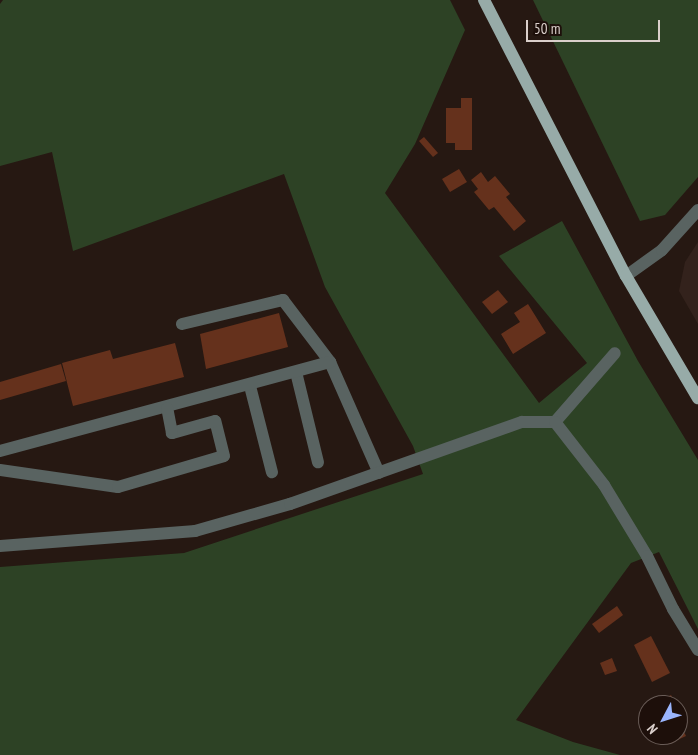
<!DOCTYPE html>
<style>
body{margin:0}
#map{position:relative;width:698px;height:755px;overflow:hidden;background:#261812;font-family:"PT Sans Narrow",sans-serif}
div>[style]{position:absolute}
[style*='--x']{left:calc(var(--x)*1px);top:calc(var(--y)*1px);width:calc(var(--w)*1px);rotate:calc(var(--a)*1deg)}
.education>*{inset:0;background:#33221c}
.green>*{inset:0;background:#2d4225}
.building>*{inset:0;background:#65311c}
.minor>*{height:12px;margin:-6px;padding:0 6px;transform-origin:6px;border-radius:6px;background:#596361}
.major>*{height:12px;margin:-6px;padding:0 6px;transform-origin:6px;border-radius:6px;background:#97aba8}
span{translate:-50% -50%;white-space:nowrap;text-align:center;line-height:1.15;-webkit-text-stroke:4px #1d0f0a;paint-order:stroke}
.north{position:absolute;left:638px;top:695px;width:50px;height:50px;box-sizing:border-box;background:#1d0f0a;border:1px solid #695c57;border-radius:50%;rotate:230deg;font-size:14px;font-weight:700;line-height:20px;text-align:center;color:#dacfcb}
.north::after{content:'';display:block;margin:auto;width:18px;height:22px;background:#9ab5fd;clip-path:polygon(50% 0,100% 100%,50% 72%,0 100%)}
.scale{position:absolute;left:526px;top:20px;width:134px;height:22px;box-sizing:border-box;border:2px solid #dacfcb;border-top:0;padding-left:6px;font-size:15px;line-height:18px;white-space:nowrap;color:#dacfcb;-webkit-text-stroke:4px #1d0f0a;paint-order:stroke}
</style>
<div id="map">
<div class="education">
<div style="clip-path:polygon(698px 242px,698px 324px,679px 291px,685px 262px)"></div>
</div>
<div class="green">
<div style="clip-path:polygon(3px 0,450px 0,465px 30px,415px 144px,385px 193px,539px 403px,587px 363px,499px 256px,562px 221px,638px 361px,698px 460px,698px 629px,659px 552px,631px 563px,516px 720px,573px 742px,620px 755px,0 755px,0 567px,184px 553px,423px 474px,413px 446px,325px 287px,284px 174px,73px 251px,52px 152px,0 166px,0 4px)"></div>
<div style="clip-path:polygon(533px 0,698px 0,698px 177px,665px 215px,640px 221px)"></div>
</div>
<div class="building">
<div style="clip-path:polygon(461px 98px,472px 98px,472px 150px,455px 150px,455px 143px,446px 143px,446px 108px,461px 108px)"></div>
<div style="clip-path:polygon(424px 137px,438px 153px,433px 157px,419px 141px)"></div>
<div style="clip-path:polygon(459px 169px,467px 182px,450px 192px,442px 179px)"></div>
<div style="clip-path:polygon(481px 172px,488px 182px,495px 176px,510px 194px,506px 197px,526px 221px,514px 231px,494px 207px,489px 210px,474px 192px,478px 189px,471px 180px)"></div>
<div style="clip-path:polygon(498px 290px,508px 302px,492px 314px,482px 302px)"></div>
<div style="clip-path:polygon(528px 304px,546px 333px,513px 354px,501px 334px,520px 322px,514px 313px)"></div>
<div style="clip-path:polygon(279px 313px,288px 347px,206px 369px,200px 334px)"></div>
<div style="clip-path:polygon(175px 343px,184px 377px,73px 406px,62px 363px,110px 350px,113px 359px)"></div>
<div style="clip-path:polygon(61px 364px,66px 381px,0 400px,0 382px)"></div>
<div style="clip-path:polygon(617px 606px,623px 615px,599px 633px,592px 624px)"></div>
<div style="clip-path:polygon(651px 636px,670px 673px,652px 682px,634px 645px)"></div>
<div style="clip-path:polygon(612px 658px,617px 671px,605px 675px,600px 663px)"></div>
<div style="clip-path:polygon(671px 695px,676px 705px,651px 705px)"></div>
<div style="clip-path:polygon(678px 720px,686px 736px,669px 744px,665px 735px,678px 735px)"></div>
</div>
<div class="minor">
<div style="--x:626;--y:276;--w:44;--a:-35.8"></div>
<div style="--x:662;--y:250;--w:54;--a:-48"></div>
<div style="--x:182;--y:324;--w:104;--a:-13.4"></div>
<div style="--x:283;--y:300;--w:78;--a:52.8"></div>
<div style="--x:330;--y:362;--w:121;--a:66.2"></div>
<div style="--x:296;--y:372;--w:93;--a:76.3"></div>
<div style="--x:250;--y:386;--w:89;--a:75.7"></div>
<div style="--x:555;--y:422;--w:91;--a:-49"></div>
<div style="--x:0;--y:451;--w:342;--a:-15.1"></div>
<div style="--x:0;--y:470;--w:119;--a:8.2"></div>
<div style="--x:118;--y:487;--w:110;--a:-16.3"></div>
<div style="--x:224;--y:456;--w:36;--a:-104"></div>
<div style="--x:215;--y:421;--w:45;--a:164.4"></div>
<div style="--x:172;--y:433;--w:25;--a:-101"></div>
<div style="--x:0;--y:546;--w:196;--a:-4.4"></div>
<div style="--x:195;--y:531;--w:99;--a:-15.9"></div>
<div style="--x:290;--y:504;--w:246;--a:-19.5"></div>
<div style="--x:522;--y:422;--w:33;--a:0"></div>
<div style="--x:555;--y:422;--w:80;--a:52.1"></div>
<div style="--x:604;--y:485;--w:83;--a:58.8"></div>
<div style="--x:647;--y:556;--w:59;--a:63.9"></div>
<div style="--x:673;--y:609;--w:48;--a:58.6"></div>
</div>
<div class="major">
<div style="--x:484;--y:0;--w:310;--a:62.8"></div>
<div style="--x:626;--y:276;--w:142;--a:59.5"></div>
</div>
<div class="north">N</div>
<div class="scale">50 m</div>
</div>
